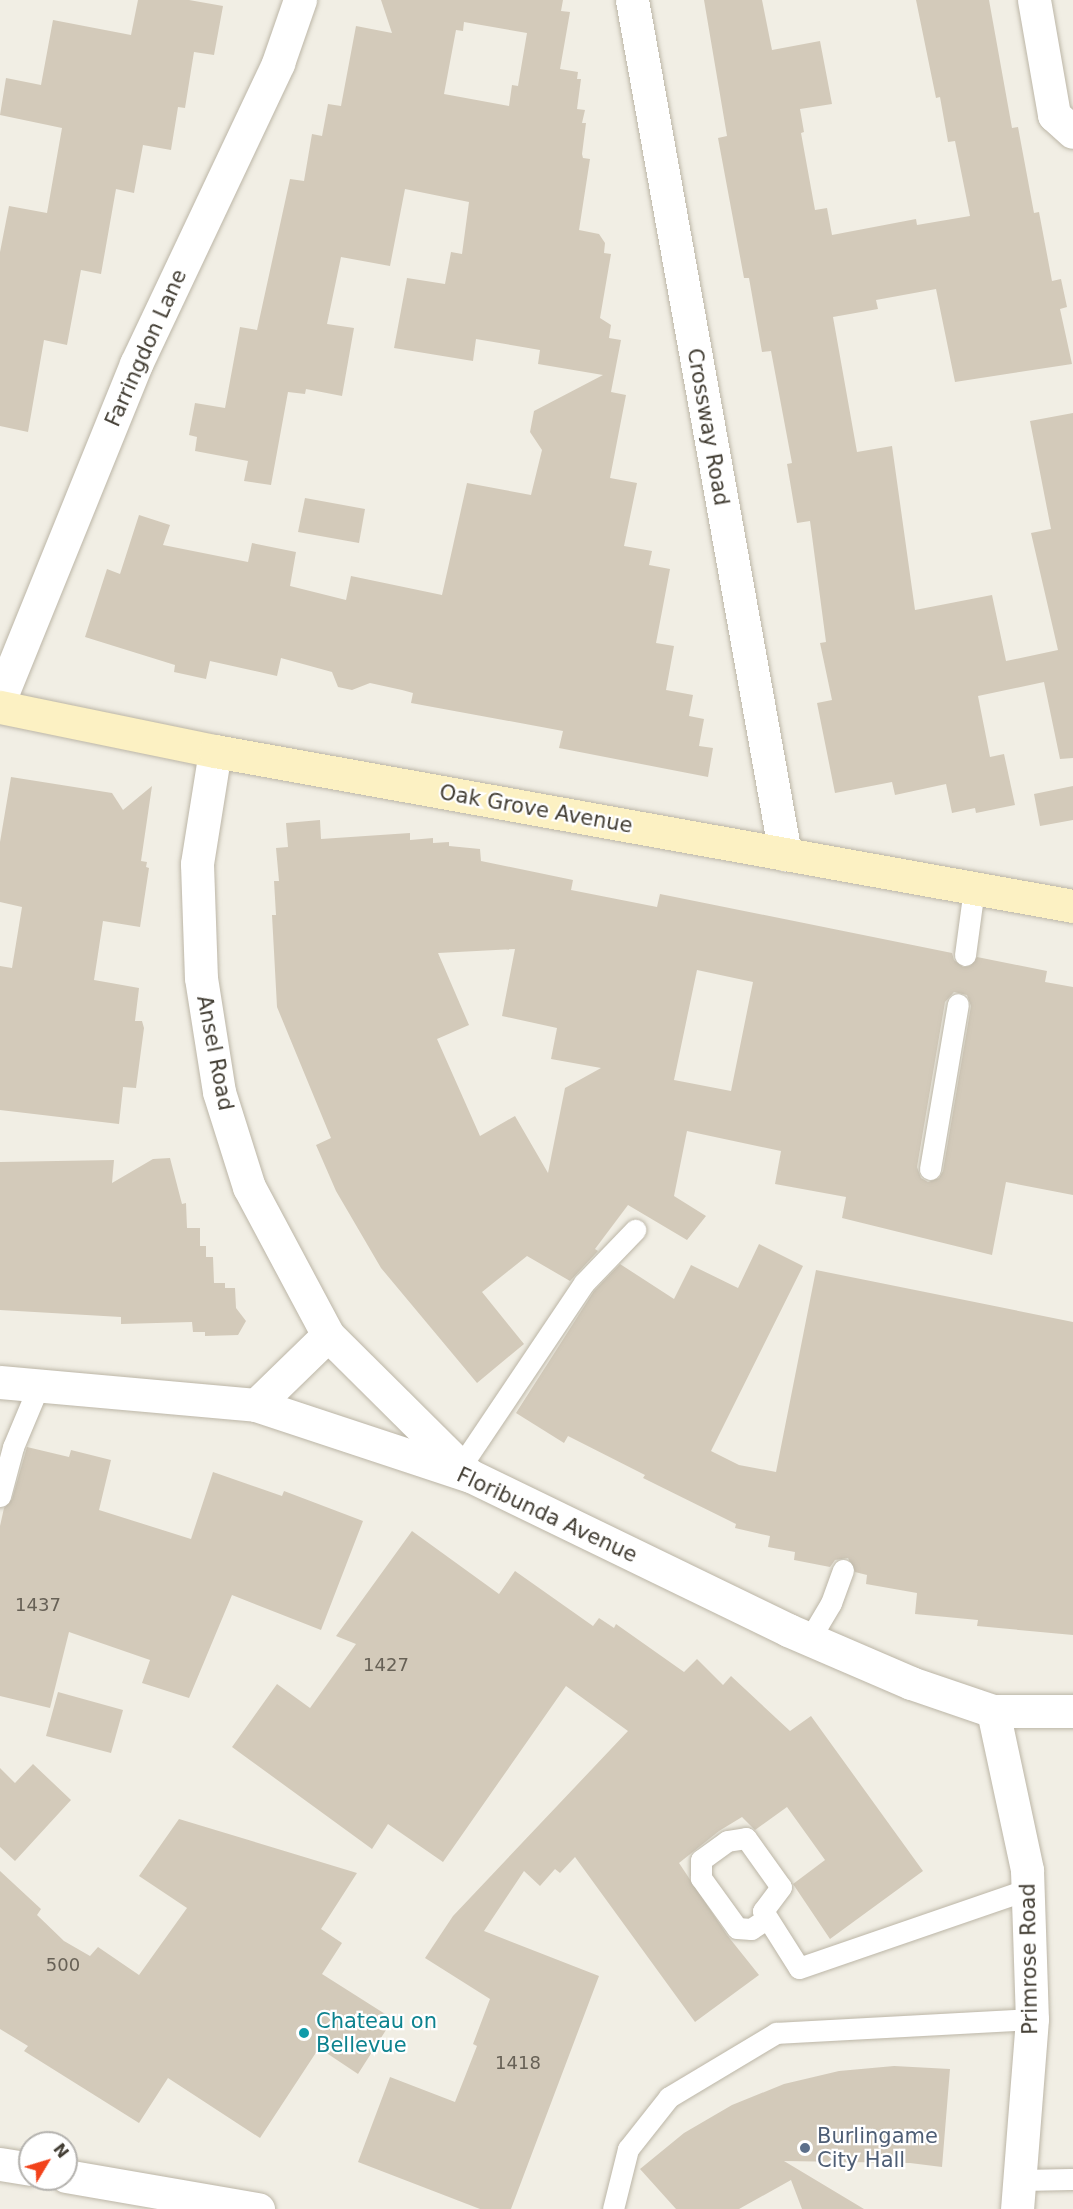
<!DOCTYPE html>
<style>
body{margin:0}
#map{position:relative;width:1073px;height:2209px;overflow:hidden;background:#f1eee4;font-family:"DejaVu Sans",sans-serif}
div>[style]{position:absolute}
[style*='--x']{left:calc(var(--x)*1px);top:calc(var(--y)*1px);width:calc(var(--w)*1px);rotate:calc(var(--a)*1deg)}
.building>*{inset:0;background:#d3caba}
.roads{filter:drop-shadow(0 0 2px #bcb6a7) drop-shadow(0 0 2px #bcb6a7)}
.lane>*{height:21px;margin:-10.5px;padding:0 10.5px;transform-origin:10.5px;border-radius:10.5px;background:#fff}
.street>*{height:33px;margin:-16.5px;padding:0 16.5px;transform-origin:16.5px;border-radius:16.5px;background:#fff}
.secondary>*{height:33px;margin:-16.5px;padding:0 16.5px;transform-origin:16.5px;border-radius:16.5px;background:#fcf1c3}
.dots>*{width:16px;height:16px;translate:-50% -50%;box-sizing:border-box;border:3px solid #fff;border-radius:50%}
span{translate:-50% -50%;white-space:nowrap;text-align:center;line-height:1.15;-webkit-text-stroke:4.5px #fff;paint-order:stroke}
.number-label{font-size:18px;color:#676156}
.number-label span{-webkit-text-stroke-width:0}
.street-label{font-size:21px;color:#433e34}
.culture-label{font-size:21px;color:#0d838f}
.left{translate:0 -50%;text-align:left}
.service-label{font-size:21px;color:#4e5e75}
.north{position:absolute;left:18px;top:2131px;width:60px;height:60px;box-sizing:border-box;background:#fff;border:2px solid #b4b2ae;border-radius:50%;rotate:52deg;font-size:16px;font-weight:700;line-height:24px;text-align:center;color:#433e34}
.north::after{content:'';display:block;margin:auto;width:21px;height:27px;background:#f2421a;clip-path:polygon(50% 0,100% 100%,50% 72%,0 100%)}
</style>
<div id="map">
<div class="building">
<div style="clip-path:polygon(138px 0,189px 0,223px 6px,214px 55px,194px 52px,185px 108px,178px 107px,171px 150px,143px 145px,134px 193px,116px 189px,101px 274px,81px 270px,67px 345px,44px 340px,28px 432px,0 426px,0 252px,9px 206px,47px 213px,62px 128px,0 115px,6px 78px,41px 85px,53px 20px,131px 35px)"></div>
<div style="clip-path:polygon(evenodd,381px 0,563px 0,561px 11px,570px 12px,560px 69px,578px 72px,577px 79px,581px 79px,577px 109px,585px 110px,582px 123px,586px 123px,582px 154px,583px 158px,590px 159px,579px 230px,599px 234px,605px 243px,604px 253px,611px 254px,600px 318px,611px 325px,609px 338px,621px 340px,611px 392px,626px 395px,610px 478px,637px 483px,624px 546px,652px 551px,649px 565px,670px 569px,656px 643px,674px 646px,666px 690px,693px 695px,689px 716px,704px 719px,699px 746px,713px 748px,708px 777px,559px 748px,563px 731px,411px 703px,413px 693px,402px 690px,370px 683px,352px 690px,338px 687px,332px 672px,281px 658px,277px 676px,210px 661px,206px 679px,174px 672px,175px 665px,85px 637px,107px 569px,120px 574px,139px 515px,170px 525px,163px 545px,248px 562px,252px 543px,296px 552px,290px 586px,346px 600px,351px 576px,442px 595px,467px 483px,531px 495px,542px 450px,530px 432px,534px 411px,603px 375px,538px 364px,540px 350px,476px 339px,473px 361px,394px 348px,407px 278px,445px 284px,451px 252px,462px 254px,469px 202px,405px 189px,390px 266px,341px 257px,327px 324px,354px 328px,342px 396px,306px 389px,305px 394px,288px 392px,271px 485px,244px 481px,248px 461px,195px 451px,197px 437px,189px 435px,195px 403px,225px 408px,240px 327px,257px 330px,290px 179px,304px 181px,312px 134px,322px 136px,328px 104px,341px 106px,356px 26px,392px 33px,381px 0,464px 22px,527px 33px,518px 86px,512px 85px,509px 106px,444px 94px,456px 30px,463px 31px,464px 22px)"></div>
<div style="clip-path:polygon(704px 0,762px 0,772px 50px,820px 41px,832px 104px,800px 109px,804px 132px,801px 133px,815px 210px,827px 208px,832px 235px,916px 219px,917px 225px,970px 216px,955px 141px,948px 142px,940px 97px,936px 98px,916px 0,989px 0,1012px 128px,1018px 127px,1034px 213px,1039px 212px,1052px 281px,1061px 279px,1067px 307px,1060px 309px,1072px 364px,955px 382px,936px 289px,876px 300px,878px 309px,833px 317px,857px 452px,892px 446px,915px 610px,992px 595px,1006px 661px,1058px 650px,1031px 533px,1051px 529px,1030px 421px,1073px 413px,1073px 758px,1060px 759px,1044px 682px,978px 696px,990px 757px,1004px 754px,1015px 805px,976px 813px,975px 808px,952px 813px,946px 784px,895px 795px,892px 782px,835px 793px,817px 703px,832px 700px,820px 643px,826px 642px,810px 521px,797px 523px,787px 464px,792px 463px,771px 351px,762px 352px,749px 278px,744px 278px,718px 138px,727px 136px)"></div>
<div style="clip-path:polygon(305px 498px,365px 509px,359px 543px,298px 532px)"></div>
<div style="clip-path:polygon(11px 777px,112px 793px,123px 810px,152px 786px,141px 861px,147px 862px,146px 867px,149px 868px,140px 927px,103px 921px,94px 980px,139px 988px,135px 1021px,142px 1021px,144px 1028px,136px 1088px,123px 1087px,119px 1124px,0 1110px,0 966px,12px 968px,22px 907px,0 902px,0 842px)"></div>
<div style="clip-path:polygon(1073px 786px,1073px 820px,1040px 826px,1034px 794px)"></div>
<div style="clip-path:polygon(evenodd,320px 820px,321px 839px,410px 833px,410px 840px,433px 838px,433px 843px,449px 842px,449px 846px,480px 849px,481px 861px,573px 880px,571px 890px,657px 907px,660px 894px,952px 953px,954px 960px,963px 967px,970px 966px,977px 957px,1047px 971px,1045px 982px,1073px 987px,1073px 1195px,1006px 1182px,992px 1255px,842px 1218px,846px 1197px,775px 1184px,781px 1151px,687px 1131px,674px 1196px,706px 1216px,687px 1240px,628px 1205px,595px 1249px,598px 1251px,570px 1281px,527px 1256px,482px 1292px,524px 1344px,477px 1383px,381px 1268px,336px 1191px,316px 1145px,331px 1138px,277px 1007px,272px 915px,276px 915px,274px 881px,279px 881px,276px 848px,288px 847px,286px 823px,320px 820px,515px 949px,502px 1016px,557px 1028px,551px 1059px,601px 1068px,565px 1088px,548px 1173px,515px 1116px,480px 1136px,437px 1039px,469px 1025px,438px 953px,515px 949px,320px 820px,697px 970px,753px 982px,731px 1091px,674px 1080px,697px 970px,320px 820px,954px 992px,967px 995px,971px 1006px,943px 1171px,939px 1178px,928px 1182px,921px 1178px,917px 1167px,945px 1002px,954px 992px)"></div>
<div style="clip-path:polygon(170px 1158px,182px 1204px,186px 1203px,187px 1228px,200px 1228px,200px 1246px,206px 1246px,206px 1257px,213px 1257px,214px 1283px,225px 1283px,225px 1288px,235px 1288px,236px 1308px,246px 1321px,238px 1335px,205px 1336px,205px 1332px,193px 1332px,192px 1322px,121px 1324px,121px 1317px,0 1310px,0 1162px,114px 1160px,112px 1183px,153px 1159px)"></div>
<div style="clip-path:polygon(759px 1244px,803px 1266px,711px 1451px,739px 1465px,776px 1472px,816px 1270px,1073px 1322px,1073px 1635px,977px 1626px,978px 1620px,915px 1614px,917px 1593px,866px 1584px,867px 1575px,855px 1572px,848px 1558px,835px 1560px,830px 1567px,794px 1560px,795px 1552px,768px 1547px,770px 1536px,735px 1528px,736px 1524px,643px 1478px,645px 1475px,568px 1436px,564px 1443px,516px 1413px,594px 1291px,620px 1264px,674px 1299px,691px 1265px,738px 1288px)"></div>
<div style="clip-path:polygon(27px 1447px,69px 1457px,71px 1450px,111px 1460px,99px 1510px,191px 1539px,213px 1472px,282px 1496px,284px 1491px,363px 1521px,321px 1630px,232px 1595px,189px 1698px,142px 1683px,150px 1660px,69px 1632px,50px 1708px,0 1696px,0 1526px,4px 1508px,12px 1499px)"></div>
<div style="clip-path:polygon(412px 1531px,499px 1594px,515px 1571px,593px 1626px,599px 1618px,614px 1628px,616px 1624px,684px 1672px,697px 1659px,723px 1685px,731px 1676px,790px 1731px,811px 1716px,923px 1871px,830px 1939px,793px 1884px,825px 1860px,787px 1807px,755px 1830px,742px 1817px,719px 1831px,679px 1863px,727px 1935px,759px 1975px,695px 2022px,575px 1857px,560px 1873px,555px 1869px,540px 1886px,524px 1871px,484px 1931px,599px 1976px,511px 2209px,480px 2209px,358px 2162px,390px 2077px,455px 2102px,477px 2046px,473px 2044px,490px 1999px,425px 1958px,453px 1916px,628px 1731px,566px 1686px,443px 1862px,388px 1824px,372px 1849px,232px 1747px,277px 1684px,310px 1708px,356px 1644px,336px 1636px)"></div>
<div style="clip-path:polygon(58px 1692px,123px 1710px,111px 1753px,46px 1736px)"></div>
<div style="clip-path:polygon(33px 1764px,71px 1800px,15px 1861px,0 1847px,0 1768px,15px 1783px)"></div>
<div style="clip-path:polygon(179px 1819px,357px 1873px,321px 1929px,342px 1943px,322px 1974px,393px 2019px,358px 2074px,319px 2048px,260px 2138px,168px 2078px,139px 2123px,24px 2051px,28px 2046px,0 2029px,0 1871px,41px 1909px,37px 1915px,64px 1941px,90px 1956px,98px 1947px,139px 1975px,187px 1908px,139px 1876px)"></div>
<div style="clip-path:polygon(894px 2066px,950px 2069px,942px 2167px,910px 2163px,784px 2161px,864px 2209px,802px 2209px,791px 2180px,739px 2209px,676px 2209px,640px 2169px,684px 2133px,732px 2105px,784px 2084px,839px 2071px)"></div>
</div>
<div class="roads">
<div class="lane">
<div style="--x:965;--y:955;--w:68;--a:-82.3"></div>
<div style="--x:930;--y:1169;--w:167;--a:-80.4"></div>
<div style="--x:461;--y:1466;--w:220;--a:-56.1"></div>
<div style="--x:584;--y:1283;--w:74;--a:-46.1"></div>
<div style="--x:0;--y:1496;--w:51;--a:-75.1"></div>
<div style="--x:13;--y:1447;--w:67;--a:-67.2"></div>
<div style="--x:809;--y:1640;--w:43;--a:-59.3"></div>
<div style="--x:831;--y:1603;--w:35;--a:-70"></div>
<div style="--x:766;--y:1919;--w:18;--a:146"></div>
<div style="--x:751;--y:1929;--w:14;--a:-176"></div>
<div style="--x:737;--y:1928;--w:62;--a:-125.8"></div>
<div style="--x:701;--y:1878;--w:18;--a:-90"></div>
<div style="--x:701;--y:1860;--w:32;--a:-36"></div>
<div style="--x:727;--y:1841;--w:19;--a:-9"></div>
<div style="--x:746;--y:1838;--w:60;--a:54.5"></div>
<div style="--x:781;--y:1887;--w:30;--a:127"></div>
<div style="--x:763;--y:1911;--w:67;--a:57.7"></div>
<div style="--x:799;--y:1968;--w:242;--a:-19"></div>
<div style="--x:1019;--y:2180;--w:54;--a:-1.1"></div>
<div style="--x:613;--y:2209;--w:62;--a:-76"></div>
<div style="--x:628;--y:2149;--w:66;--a:-51.7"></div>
<div style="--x:669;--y:2097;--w:125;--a:-30.9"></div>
<div style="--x:776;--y:2033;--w:256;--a:-3.1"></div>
</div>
<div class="street">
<div style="--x:632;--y:0;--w:868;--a:79.84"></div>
<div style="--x:1034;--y:0;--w:117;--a:80.1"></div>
<div style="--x:1054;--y:115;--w:25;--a:42"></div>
<div style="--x:0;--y:699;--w:362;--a:-67.9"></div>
<div style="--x:136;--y:364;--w:333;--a:-64.7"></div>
<div style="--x:278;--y:63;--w:67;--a:-70.8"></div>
<div style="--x:215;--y:751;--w:114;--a:99.1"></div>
<div style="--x:197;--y:864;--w:114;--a:88"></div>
<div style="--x:201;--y:978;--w:115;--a:81"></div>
<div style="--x:219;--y:1092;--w:100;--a:72.5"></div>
<div style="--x:249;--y:1187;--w:168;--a:61.9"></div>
<div style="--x:328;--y:1335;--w:193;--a:44.8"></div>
<div style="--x:0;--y:1382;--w:257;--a:5.1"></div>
<div style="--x:256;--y:1405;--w:226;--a:18.3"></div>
<div style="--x:471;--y:1476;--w:352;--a:25.9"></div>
<div style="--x:788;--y:1630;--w:134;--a:23.3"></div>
<div style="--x:911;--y:1683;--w:87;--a:18.9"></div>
<div style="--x:993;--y:1711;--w:80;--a:0"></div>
<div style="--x:256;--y:1405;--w:100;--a:-44.2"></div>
<div style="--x:993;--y:1711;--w:163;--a:77.9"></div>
<div style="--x:1027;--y:1870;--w:149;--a:88.1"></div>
<div style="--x:1032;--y:2019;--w:191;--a:94.5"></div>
<div style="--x:0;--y:2164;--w:30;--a:9"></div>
<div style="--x:66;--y:2176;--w:195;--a:9.8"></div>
</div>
<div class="secondary">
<div style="--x:0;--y:707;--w:219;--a:11.6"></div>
<div style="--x:215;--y:751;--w:872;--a:10.24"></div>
</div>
</div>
<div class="dots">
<div style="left:304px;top:2033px;background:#0f9aa8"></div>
<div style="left:805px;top:2148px;background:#5c6f8a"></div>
</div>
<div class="number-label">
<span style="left:38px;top:1605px">1437</span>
<span style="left:386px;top:1665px">1427</span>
<span style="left:63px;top:1965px">500</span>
<span style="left:518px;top:2063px">1418</span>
</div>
<div class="street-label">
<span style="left:146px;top:348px;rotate:-66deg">Farringdon Lane</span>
<span style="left:708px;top:427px;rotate:80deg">Crossway Road</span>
<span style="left:536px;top:809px;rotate:10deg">Oak Grove Avenue</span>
<span style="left:215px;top:1053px;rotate:79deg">Ansel Road</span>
<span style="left:547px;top:1515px;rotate:25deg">Floribunda Avenue</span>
<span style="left:1029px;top:1959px;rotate:-91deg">Primrose Road</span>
</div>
<div class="culture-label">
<span class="left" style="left:316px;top:2033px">Chateau on<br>Bellevue</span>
</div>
<div class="service-label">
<span class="left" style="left:817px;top:2148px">Burlingame<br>City Hall</span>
</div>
<div class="north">N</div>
</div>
